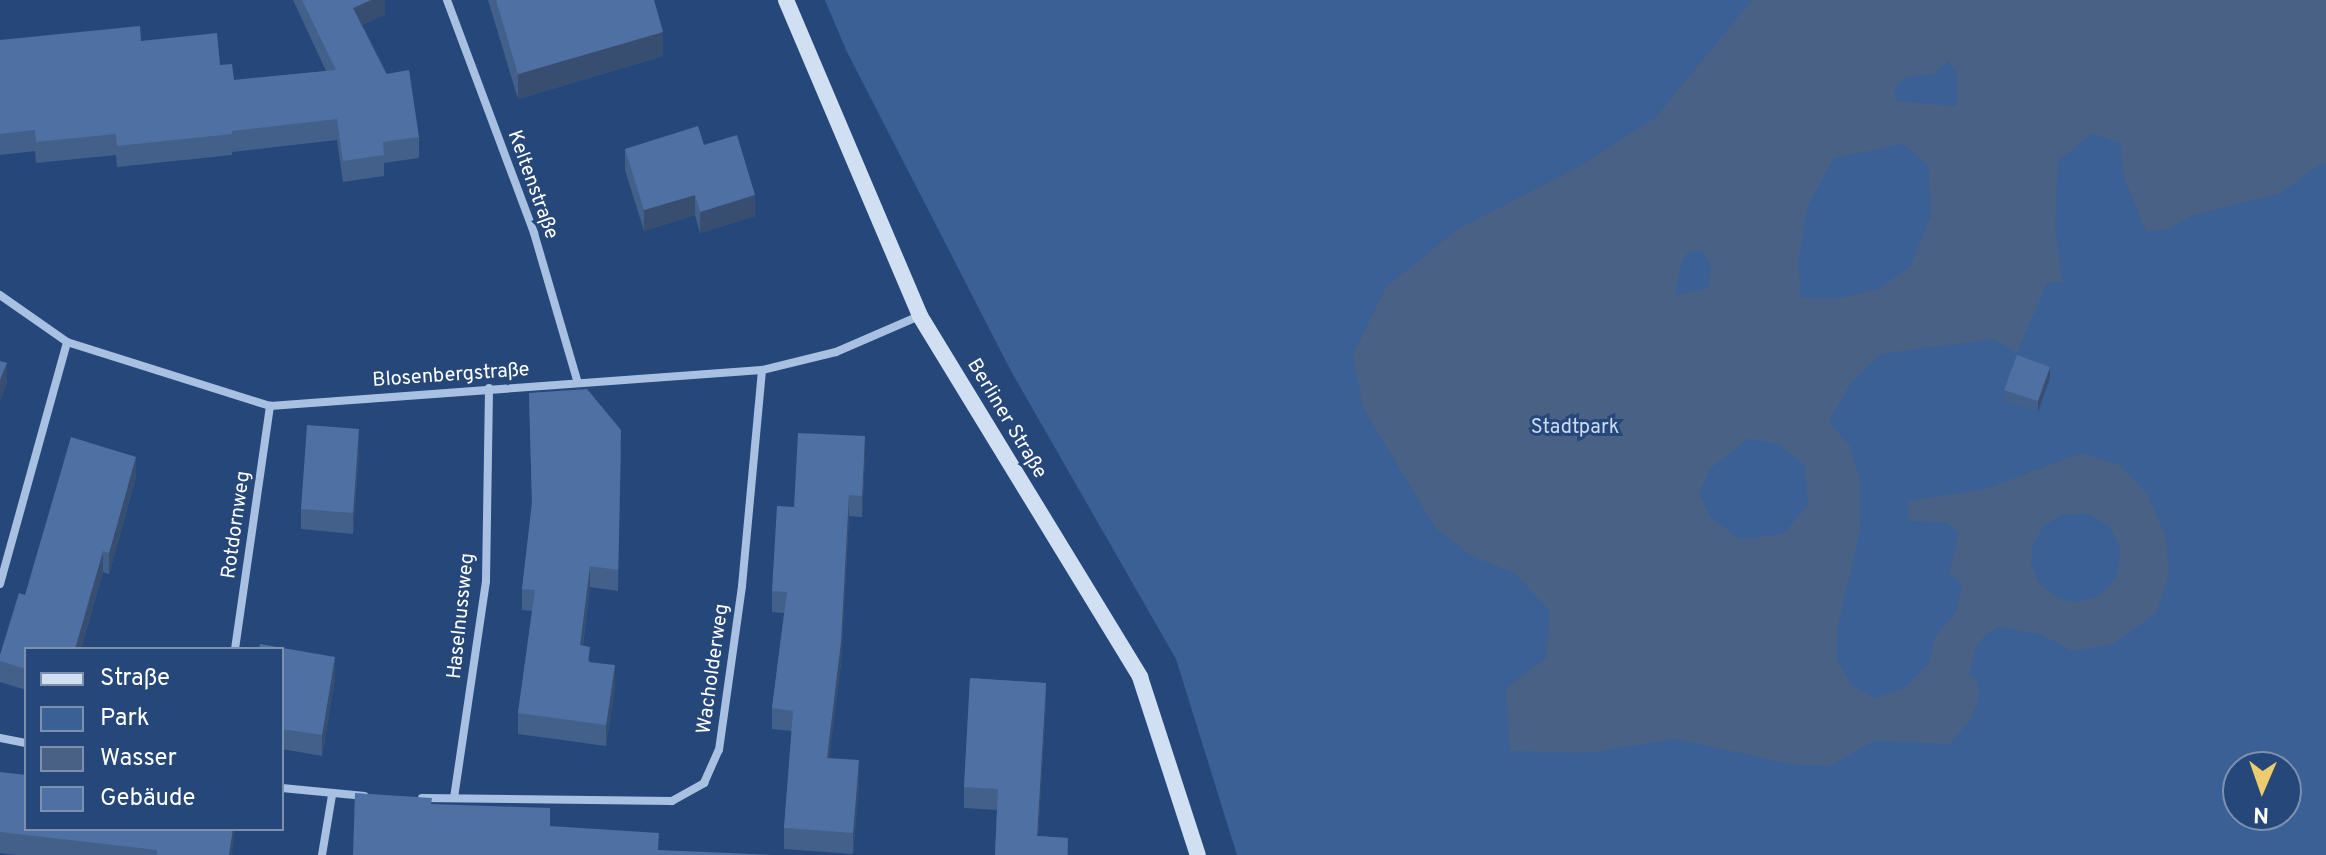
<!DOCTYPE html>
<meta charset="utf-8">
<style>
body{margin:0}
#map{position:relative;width:2326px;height:855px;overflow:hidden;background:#264779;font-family:Overpass,sans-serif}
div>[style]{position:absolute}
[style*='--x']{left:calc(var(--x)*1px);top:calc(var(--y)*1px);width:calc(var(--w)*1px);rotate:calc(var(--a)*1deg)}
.green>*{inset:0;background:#3a6096}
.water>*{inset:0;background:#486185}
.street>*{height:8px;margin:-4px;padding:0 4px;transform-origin:4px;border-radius:4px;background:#a8c1e3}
.secondary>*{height:16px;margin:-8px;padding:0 8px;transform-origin:8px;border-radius:8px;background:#d1dff3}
.wall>*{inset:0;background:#43608b}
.shaded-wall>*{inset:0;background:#374e71}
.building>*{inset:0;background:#4e70a2}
span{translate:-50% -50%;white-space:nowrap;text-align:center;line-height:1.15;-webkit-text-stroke:6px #264779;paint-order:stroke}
.street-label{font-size:20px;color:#fff}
.park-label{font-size:20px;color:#cbdbf3}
.legend{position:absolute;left:24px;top:647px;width:260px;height:184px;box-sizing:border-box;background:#264779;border:2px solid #7d91af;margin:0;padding:10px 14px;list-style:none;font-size:24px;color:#fff}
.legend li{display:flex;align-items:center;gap:16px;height:40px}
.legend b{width:40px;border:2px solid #7d91af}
.north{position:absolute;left:2222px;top:751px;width:80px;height:80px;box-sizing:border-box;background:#264779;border:2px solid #7d91af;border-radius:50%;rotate:182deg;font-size:22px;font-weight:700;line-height:32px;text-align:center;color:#fff}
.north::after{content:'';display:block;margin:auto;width:28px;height:36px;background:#eccc6e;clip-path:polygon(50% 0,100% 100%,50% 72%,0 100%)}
</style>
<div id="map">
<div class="green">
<div style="clip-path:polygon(evenodd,825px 0,2326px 0,2326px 855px,1237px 855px,1176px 659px,1011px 371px,846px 50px,825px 0,2238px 767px,2286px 767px,2286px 815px,2238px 815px,2238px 767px)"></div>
</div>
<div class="water">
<div style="clip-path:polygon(evenodd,1752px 0,2326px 0,2326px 165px,2321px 164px,2279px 194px,2191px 216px,2169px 229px,2146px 232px,2124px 177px,2120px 143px,2092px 134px,2058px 161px,2055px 230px,2063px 282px,2047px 283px,2017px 353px,1993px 339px,1881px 354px,1851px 383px,1829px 422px,1850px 446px,1861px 484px,1860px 532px,1837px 630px,1837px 659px,1851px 685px,1875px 698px,1904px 688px,1929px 663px,1935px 637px,1956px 612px,1962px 585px,1949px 573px,1959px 533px,1947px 522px,1908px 521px,1908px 501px,1985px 489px,2082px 453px,2120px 465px,2148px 495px,2166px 537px,2169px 575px,2156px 613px,2114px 644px,2072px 651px,2040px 634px,1998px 627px,1984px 636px,1976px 648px,1969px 675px,1977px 680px,1979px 697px,1971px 719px,1950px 744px,1874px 741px,1831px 766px,1795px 765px,1676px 739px,1590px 753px,1510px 751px,1506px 688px,1546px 658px,1550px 611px,1514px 573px,1472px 556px,1436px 529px,1363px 408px,1353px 355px,1386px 287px,1458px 229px,1580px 166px,1656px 117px,1752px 0,1948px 61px,1957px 74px,1957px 106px,1896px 101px,1895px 88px,1906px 77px,1934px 74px,1948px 61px,1752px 0,1904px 144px,1928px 166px,1931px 215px,1910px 267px,1878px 289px,1839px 298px,1801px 298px,1798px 262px,1808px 206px,1834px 158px,1904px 144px,1752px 0,1702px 251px,1711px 265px,1709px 288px,1675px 295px,1682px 261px,1688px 252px,1702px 251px,1752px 0,1749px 438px,1780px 445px,1805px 466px,1808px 505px,1783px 534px,1740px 539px,1711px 518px,1699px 493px,1710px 469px,1749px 438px,1752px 0,2089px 514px,2111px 528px,2121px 551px,2117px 577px,2098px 597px,2076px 602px,2059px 599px,2040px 584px,2031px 564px,2033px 546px,2043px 526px,2062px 515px,2089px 514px)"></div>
</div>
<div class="street">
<div style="--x:447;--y:0;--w:249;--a:69.5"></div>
<div style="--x:534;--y:233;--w:156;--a:73.7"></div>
<div style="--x:0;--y:295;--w:82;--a:35"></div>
<div style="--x:67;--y:342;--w:213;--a:17.5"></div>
<div style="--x:270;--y:406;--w:493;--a:-4.2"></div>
<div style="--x:762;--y:370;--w:76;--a:-13.7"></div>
<div style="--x:836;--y:352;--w:90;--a:-23.4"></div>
<div style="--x:0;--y:584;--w:251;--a:-74.5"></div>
<div style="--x:235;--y:649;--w:246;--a:-81.8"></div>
<div style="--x:0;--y:738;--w:26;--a:11"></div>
<div style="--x:282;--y:788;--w:83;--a:5.5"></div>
<div style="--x:422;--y:798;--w:250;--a:0.7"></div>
<div style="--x:672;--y:801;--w:37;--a:-29"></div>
<div style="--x:704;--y:783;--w:36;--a:-66"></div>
<div style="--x:719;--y:750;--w:166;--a:-82"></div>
<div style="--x:742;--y:586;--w:217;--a:-84.7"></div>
<div style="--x:454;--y:798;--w:219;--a:-81.6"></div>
<div style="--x:486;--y:581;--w:193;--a:-89.1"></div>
<div style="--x:322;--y:855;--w:61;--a:-80.5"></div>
</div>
<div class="secondary">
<div style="--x:786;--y:0;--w:343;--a:67"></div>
<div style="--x:920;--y:316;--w:423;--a:58.6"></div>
<div style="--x:1140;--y:677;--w:187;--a:72"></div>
</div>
<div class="wall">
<div style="clip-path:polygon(293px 0,385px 0,385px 14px,362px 25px,419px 137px,419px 158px,384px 163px,384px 176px,343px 182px,337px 140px,232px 152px,232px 155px,117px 167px,116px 155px,36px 163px,35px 151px,0 155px,0 40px,141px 41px,220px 65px,234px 80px,326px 71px)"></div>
<div style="clip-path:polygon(488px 0,654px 0,663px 56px,518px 99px)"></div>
<div style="clip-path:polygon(704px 145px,755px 216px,700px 233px,695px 215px,644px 231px,625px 170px,625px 149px)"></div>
<div style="clip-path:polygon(2050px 378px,2038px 412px,2004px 401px,2004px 390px)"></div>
<div style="clip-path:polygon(529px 393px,621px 450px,618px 591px,590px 587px,583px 646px,590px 662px,615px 686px,606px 746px,518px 734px,518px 713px,532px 611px,522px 610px,522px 589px,532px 506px)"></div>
<div style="clip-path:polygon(359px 450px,353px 534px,301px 529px,301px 509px)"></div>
<div style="clip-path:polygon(865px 457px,862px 517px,849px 516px,841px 663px,829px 758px,859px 781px,853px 854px,784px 849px,784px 828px,792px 731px,772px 729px,772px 708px,784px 613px,772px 612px,772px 591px,794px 507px)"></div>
<div style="clip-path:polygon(136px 477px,109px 574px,103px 572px,81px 649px,26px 649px,26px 690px,0 682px,0 661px,25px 595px)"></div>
<div style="clip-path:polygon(282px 649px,335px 678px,322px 756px,282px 749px)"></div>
<div style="clip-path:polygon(970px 678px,1046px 683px,1046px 703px,1038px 836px,1068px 838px,1068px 855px,995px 855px,997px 810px,964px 808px,964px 787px)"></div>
<div style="clip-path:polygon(0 772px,232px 855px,15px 855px,0 853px)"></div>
</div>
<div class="shaded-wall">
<div style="clip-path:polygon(371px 0,385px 0,385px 14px,353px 29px,353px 8px)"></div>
<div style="clip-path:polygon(663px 32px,663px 56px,518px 99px,518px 74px)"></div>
<div style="clip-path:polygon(695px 195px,695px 215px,644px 231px,644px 210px)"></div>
<div style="clip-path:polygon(755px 195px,755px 216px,700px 233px,700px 212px)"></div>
<div style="clip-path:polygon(7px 363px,7px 384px,0 401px,0 380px)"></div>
<div style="clip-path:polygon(2050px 367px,2050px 378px,2038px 412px,2038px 401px)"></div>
<div style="clip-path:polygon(359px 429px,359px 450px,353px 534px,353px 513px)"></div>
<div style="clip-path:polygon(865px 436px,865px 457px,862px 517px,862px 496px)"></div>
<div style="clip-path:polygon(136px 457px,136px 477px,109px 574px,109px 553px)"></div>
<div style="clip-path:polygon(849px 495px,849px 516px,841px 663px,827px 778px,827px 758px)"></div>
<div style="clip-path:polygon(103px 551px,103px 572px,81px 649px,75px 649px)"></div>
<div style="clip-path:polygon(590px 566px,590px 587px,580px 666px,580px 645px)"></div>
<div style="clip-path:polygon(335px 657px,335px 678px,322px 756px,322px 735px)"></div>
<div style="clip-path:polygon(615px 665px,615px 686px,606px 746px,606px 725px)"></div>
<div style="clip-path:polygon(1046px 683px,1046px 703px,1037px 855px,1037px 836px)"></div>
<div style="clip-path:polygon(859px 760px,859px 781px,853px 854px,853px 833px)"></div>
<div style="clip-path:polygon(233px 829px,235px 829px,232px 855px,229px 855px)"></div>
</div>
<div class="building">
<div style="clip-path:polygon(302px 0,371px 0,353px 8px,386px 74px,409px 70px,419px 137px,383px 142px,384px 155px,343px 161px,337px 119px,232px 131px,232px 134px,117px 146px,116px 134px,36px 142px,35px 130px,0 134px,0 40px,140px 26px,141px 41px,217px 33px,220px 65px,232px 64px,234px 80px,336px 70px)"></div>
<div style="clip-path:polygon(496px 0,654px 0,663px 32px,518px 74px)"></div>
<div style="clip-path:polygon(698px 126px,704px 145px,737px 135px,755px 195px,700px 212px,695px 195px,644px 210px,625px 149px)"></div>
<div style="clip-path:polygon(2017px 355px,2050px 367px,2038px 401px,2004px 390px)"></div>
<div style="clip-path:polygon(0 361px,7px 363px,0 380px)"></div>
<div style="clip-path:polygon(587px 389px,621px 430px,618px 570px,590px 566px,580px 645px,590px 647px,588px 662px,615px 665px,606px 725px,518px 713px,535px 590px,522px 589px,532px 502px,529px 393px)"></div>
<div style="clip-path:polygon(307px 425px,359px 429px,353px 513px,301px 509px)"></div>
<div style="clip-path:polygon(798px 433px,865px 436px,862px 496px,849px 495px,841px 642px,827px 758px,859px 760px,853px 833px,784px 828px,793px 711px,772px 708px,787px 592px,772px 591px,777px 506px,794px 507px)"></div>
<div style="clip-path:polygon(71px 437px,136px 457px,109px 553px,103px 551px,75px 649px,26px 649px,26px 669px,0 661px,0 655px,19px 593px,25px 595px)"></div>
<div style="clip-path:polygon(260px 644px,335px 657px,322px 735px,282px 729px,282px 649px,259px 649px)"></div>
<div style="clip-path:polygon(970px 678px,1046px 683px,1037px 836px,1068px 838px,1067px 855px,995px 855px,998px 789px,964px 787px)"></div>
<div style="clip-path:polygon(0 772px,26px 775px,26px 829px,233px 829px,229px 855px,157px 855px,157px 850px,0 832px)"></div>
<div style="clip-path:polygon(355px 793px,432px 798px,431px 804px,550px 808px,550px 826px,659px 833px,658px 850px,775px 855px,353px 855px)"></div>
</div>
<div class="street-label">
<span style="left:532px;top:185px;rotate:70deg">Keltenstraße</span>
<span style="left:451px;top:376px;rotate:-4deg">Blosenbergstraße</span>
<span style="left:1006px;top:419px;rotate:59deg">Berliner Straße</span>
<span style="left:237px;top:525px;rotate:-82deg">Rotdornweg</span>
<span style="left:462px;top:616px;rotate:-84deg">Haselnussweg</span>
<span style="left:714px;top:669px;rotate:-82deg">Wacholderweg</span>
</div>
<div class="park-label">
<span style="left:1575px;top:428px">Stadtpark</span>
</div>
<ul class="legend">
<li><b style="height:10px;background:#d1dff3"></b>Straße</li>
<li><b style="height:22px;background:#3a6096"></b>Park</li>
<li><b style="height:22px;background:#486185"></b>Wasser</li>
<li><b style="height:22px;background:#4e70a2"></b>Gebäude</li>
</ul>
<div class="north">N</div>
</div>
